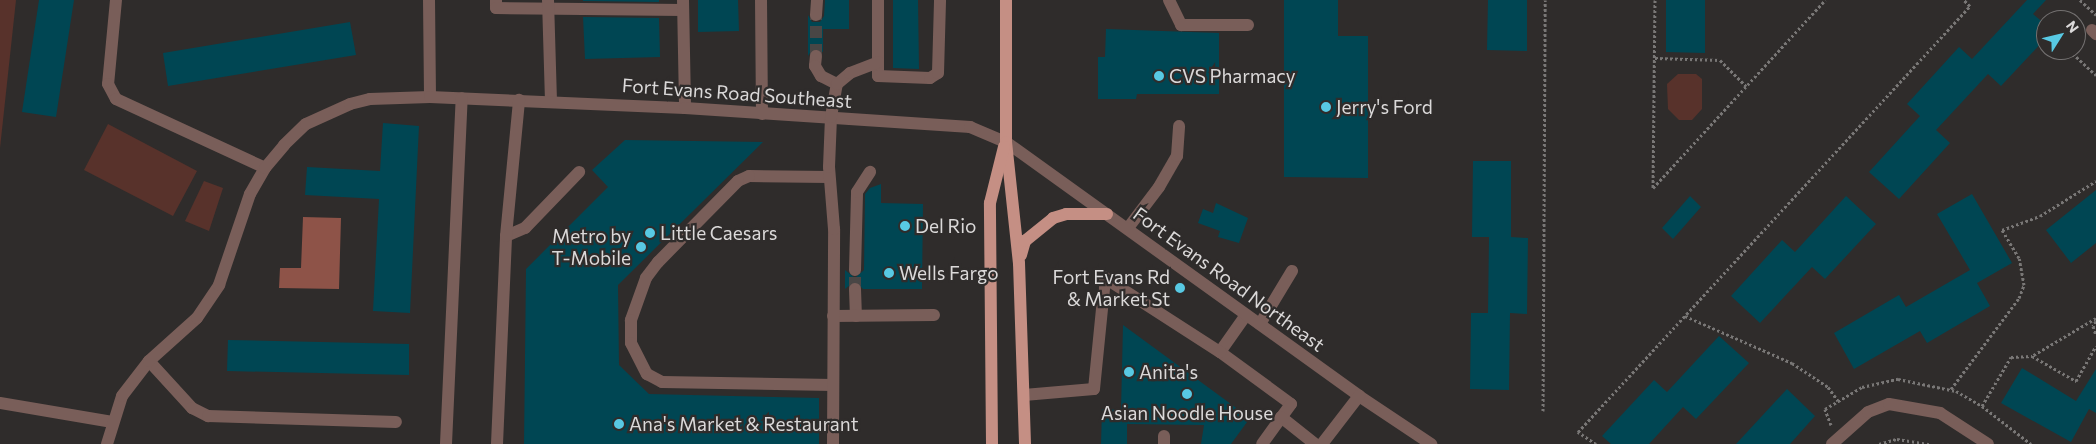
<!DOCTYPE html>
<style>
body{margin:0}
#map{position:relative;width:2096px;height:444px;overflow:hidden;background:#2f2c2b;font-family:Commissioner,sans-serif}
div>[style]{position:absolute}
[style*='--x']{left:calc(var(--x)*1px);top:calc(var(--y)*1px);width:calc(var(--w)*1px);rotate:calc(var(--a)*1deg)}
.green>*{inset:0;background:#58322b}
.water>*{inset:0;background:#8e5348}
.building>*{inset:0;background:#004653}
.minor-tunnel>*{height:12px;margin-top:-6px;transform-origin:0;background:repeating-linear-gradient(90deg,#494645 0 12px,transparent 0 18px)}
.path>*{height:3px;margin-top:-1.5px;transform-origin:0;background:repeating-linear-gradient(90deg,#797776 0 2.5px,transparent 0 5px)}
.minor>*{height:12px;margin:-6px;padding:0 6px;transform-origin:6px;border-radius:6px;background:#795e59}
.major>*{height:12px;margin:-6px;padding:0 6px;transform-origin:6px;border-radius:6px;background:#c58f84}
.dots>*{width:14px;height:14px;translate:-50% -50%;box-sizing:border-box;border:2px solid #2f2c2b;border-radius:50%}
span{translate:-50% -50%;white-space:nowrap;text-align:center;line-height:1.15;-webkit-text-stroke:4.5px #2f2c2b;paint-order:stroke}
.poi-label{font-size:19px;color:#dbd9d9}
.left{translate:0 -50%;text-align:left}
.right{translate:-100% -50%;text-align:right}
.street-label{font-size:19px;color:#dbd9d9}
.north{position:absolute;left:2036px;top:10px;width:50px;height:50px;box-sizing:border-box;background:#2f2c2b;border:1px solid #747171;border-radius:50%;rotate:54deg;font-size:14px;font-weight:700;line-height:20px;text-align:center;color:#dbd9d9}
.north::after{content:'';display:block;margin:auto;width:18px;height:22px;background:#58c9e3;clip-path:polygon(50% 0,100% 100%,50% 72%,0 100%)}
</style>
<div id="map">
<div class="green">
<div style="clip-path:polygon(0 0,16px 0,0 148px)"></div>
<div style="clip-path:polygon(1678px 74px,1696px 74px,1702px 79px,1702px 109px,1692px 120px,1679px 120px,1668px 109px,1667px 84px)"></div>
<div style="clip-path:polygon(108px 124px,197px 171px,173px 216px,84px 170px)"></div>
<div style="clip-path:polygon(204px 181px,223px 188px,209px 231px,185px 221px)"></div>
</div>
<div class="water">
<div style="clip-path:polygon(303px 217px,341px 218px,339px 289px,279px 288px,280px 268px,301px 268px)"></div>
</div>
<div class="building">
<div style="clip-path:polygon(39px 0,74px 0,56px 117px,22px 112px)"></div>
<div style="clip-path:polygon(583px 0,659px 0,659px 2px,583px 1px)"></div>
<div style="clip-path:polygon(698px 0,738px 0,739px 31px,698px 32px)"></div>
<div style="clip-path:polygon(825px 0,849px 0,849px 29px,823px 29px,823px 52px,813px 48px,808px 56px,808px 15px,812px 22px,820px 22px,824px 16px)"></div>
<div style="clip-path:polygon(893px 0,918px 0,919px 69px,893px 68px)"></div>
<div style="clip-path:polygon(1284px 0,1338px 0,1338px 36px,1368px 36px,1368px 178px,1284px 177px)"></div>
<div style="clip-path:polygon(1488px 0,1527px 0,1527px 51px,1487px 50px)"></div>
<div style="clip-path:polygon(1666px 0,1705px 0,1705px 53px,1666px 52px)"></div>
<div style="clip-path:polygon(2027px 0,2046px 0,2033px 14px,2046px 25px,2046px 38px,2001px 86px,1988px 74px,1936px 130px,1950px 143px,1899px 199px,1869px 172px,1920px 116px,1907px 104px,1959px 47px,1972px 59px)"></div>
<div style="clip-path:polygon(583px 17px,659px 18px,660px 57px,585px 59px)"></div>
<div style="clip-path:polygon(350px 22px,356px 55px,168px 86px,163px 53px)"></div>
<div style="clip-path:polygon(1106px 29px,1219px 33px,1219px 94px,1137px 94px,1136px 99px,1098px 99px,1098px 57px,1105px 57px)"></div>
<div style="clip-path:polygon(383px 123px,419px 126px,410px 313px,373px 311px,379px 199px,305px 195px,307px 167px,380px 171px)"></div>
<div style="clip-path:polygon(625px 140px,763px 142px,618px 285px,619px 365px,649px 394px,819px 398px,819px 444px,524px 444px,526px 269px,608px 187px,592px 170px)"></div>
<div style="clip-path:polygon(1473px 161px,1511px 161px,1511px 237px,1528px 238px,1527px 314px,1510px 313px,1509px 390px,1470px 389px,1471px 313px,1488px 313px,1489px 237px,1472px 237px)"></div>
<div style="clip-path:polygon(881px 184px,881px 203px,923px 204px,922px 289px,863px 289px,855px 281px,845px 289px,845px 270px,855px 278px,864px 270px,865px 194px,870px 188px)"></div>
<div style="clip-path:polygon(2096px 190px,2096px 243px,2071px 263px,2046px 230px)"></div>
<div style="clip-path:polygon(1972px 194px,2012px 263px,1977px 283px,1990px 306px,1927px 343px,1920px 331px,1854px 369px,1834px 333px,1899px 295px,1906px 307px,1970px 270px,1937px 214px)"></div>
<div style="clip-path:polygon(1690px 196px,1701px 207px,1673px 239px,1662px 228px)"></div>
<div style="clip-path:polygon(1846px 196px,1876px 224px,1825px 279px,1812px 267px,1760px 323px,1731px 296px,1782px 240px,1795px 252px)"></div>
<div style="clip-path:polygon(1216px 203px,1248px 218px,1239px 243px,1218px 237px,1220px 231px,1198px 223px,1203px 209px,1213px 213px)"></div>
<div style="clip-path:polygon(1123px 325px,1250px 418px,1231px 444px,1201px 444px,1204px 425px,1127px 424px,1127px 444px,1101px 444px,1102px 409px,1121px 410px)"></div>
<div style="clip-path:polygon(1719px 336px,1749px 363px,1696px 419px,1683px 407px,1649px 444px,1611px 444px,1602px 436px,1654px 380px,1667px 392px)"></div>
<div style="clip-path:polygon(228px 340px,409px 344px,409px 375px,227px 371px)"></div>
<div style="clip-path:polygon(2022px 368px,2076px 401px,2096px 369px,2096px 413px,2089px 409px,2071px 442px,2001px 403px)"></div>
<div style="clip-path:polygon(1787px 389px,1815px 416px,1790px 444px,1736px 444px)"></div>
</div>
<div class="minor-tunnel">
<div style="--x:816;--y:56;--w:41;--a:-90"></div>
<div style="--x:855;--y:289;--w:19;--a:-90"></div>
</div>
<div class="path">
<div style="--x:1655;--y:0;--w:188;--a:90.6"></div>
<div style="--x:1653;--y:188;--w:255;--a:-47.5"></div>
<div style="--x:2080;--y:0;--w:22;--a:43"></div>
<div style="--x:2069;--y:50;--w:37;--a:43"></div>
<div style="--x:1655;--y:58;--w:65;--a:1.8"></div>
<div style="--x:1720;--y:60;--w:37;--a:45"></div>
<div style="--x:1685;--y:316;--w:117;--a:23.7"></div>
<div style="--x:1792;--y:363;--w:43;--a:33.7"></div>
<div style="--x:1828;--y:387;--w:17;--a:54"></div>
<div style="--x:2096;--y:318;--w:74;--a:149.3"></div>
<div style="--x:2032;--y:356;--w:51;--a:29.6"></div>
<div style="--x:2076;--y:381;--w:40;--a:-60.3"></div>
<div style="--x:2096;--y:321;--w:6;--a:121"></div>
<div style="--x:2093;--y:326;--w:9;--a:72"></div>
<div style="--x:1951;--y:389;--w:114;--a:-53.2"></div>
<div style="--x:2019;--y:298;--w:14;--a:-69"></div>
<div style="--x:2024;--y:285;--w:27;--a:-100"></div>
<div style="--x:2019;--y:258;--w:33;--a:-121"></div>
<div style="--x:2002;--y:230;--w:40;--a:-20.2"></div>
<div style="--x:2040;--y:216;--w:66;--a:-32"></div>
<div style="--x:1982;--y:406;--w:57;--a:-59.4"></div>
<div style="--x:2011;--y:357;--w:21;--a:-3"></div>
<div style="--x:1543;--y:411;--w:411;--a:-89.7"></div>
<div style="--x:1831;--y:425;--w:17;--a:-111"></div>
<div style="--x:1825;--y:409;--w:43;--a:-30.7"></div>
<div style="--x:1862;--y:387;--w:37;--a:-13"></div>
<div style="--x:1898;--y:379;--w:59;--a:11.7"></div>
<div style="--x:1956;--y:391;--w:30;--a:30"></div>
<div style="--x:1982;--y:406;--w:62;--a:37.8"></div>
<div style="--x:1596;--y:444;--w:22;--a:-146"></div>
<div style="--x:1578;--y:432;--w:579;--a:-47.38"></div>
<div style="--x:1970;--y:6;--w:8;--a:-135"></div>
<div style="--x:1879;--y:444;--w:19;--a:-16"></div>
<div style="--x:1897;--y:439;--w:33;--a:9"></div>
</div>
<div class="minor">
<div style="--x:116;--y:0;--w:84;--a:95.4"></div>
<div style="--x:108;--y:84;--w:17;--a:62"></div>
<div style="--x:116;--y:99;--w:164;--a:24.8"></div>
<div style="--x:429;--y:0;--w:97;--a:89.4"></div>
<div style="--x:496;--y:0;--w:8;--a:90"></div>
<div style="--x:496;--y:8;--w:187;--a:0.6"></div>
<div style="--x:548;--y:0;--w:101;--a:88.3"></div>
<div style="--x:683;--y:0;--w:108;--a:88.9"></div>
<div style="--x:761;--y:0;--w:114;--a:89.5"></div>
<div style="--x:878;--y:0;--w:76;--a:90"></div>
<div style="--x:878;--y:76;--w:52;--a:2.2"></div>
<div style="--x:930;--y:78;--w:9;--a:-32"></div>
<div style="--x:938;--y:73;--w:73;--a:-88.4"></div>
<div style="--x:1169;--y:0;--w:28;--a:64"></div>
<div style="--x:1181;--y:25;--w:67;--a:0"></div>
<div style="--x:816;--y:15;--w:15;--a:-86"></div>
<div style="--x:2092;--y:30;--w:6;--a:45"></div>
<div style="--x:816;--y:56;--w:10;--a:96"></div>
<div style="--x:815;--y:66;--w:12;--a:59"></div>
<div style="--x:821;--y:76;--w:18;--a:27"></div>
<div style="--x:829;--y:177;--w:80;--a:-179.3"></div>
<div style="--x:749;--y:176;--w:12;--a:156"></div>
<div style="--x:738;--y:181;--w:114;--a:134.6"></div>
<div style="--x:658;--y:262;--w:20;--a:127"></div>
<div style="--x:646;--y:278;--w:45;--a:109.7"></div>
<div style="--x:631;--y:320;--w:23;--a:90"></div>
<div style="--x:631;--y:343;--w:35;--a:63"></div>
<div style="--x:647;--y:374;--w:17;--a:28"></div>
<div style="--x:662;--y:382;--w:171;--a:1"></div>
<div style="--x:1128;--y:228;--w:51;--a:-52.9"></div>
<div style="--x:1159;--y:187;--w:36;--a:-60"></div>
<div style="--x:1177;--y:156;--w:30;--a:-86"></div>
<div style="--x:506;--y:236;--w:21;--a:-23"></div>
<div style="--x:525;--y:228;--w:78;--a:-46"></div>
<div style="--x:855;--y:270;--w:78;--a:-88.5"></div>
<div style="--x:857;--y:192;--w:24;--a:-57"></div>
<div style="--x:855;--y:289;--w:27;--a:88"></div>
<div style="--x:1246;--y:315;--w:45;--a:125.1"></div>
<div style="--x:1220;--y:352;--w:88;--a:36.2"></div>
<div style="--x:1291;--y:404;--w:49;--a:125.9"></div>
<div style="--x:833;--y:316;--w:101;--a:-0.6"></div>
<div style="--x:1260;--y:324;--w:62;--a:-58.9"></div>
<div style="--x:149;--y:361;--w:64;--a:47.5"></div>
<div style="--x:192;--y:408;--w:18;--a:27"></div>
<div style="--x:208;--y:416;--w:188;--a:1.8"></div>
<div style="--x:1024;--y:395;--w:70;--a:-4.9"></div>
<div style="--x:1094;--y:389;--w:112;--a:-84.3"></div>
<div style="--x:1105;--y:278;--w:137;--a:32.8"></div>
<div style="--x:0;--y:403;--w:114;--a:9.6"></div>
<div style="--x:1281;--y:417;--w:43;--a:38.5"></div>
<div style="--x:107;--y:444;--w:50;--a:-72.6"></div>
<div style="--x:122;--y:396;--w:44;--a:-52.4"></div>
<div style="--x:149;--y:361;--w:64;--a:-41.9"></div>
<div style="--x:197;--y:318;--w:40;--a:-56"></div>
<div style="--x:219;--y:285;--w:96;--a:-71.2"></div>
<div style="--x:250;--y:194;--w:30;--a:-60"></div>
<div style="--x:265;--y:168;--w:30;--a:-50"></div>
<div style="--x:284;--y:145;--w:30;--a:-44"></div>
<div style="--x:306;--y:124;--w:48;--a:-24.4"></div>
<div style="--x:350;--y:104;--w:21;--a:-14"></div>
<div style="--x:370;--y:99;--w:60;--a:-1.9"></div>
<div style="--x:430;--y:97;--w:255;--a:2.5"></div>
<div style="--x:685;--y:108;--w:286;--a:3.8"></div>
<div style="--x:970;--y:127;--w:39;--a:23"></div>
<div style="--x:1006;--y:142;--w:435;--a:35.7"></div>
<div style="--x:1359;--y:396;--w:87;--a:33.7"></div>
<div style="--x:446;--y:444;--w:346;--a:-87.4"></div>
<div style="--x:497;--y:444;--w:208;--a:-87.5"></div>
<div style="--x:506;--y:236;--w:137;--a:-84.5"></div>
<div style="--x:833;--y:444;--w:215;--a:-89.7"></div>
<div style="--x:834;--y:229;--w:62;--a:-94.6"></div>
<div style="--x:829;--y:167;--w:50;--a:-87.7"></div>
<div style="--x:831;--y:117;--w:34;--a:-80"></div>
<div style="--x:837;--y:84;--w:17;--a:-40"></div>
<div style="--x:850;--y:73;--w:30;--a:-21"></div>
<div style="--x:1164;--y:444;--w:8;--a:-90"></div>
<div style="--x:1322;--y:444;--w:61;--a:-52.4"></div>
<div style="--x:1832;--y:444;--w:48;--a:-41.6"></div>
<div style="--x:1868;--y:412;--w:22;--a:-21"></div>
<div style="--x:1889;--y:404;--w:52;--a:10"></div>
<div style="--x:1940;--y:413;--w:57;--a:32.9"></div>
</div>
<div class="major">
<div style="--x:1006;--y:0;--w:142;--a:90"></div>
<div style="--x:1006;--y:142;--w:122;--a:83.9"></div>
<div style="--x:1019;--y:263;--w:181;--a:88.1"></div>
<div style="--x:1021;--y:255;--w:15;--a:-74"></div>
<div style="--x:1025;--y:241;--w:36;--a:-39"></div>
<div style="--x:1053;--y:218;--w:14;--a:-17"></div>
<div style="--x:1066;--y:214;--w:41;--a:0"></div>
<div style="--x:992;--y:444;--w:241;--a:-90.5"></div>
<div style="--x:990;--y:203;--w:58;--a:-76"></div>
</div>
<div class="dots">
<div style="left:1159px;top:76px;background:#58c9e3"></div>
<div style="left:1326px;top:107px;background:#58c9e3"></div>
<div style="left:905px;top:226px;background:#58c9e3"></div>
<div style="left:650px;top:233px;background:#58c9e3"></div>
<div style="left:641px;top:247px;background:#58c9e3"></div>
<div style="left:889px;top:273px;background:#58c9e3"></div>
<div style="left:1180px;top:288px;background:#58c9e3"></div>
<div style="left:1129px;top:372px;background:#58c9e3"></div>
<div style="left:1187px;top:394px;background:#58c9e3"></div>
<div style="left:619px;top:424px;background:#58c9e3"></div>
</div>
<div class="poi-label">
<span class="left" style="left:1169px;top:76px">CVS Pharmacy</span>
<span class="left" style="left:1336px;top:107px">Jerry's Ford</span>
<span class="left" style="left:915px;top:226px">Del Rio</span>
<span class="left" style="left:660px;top:233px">Little Caesars</span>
<span class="right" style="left:631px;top:247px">Metro by<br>T-Mobile</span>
<span class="left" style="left:899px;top:273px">Wells Fargo</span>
<span class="right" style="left:1170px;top:288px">Fort Evans Rd<br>&amp; Market St</span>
<span class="left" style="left:1139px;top:372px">Anita's</span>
<span style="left:1187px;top:413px">Asian Noodle House</span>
<span class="left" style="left:629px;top:424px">Ana's Market &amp; Restaurant</span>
</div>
<div class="street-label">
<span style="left:737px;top:93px;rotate:4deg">Fort Evans Road Southeast</span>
<span style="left:1229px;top:279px;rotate:36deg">Fort Evans Road Northeast</span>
</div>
<div class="north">N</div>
</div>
